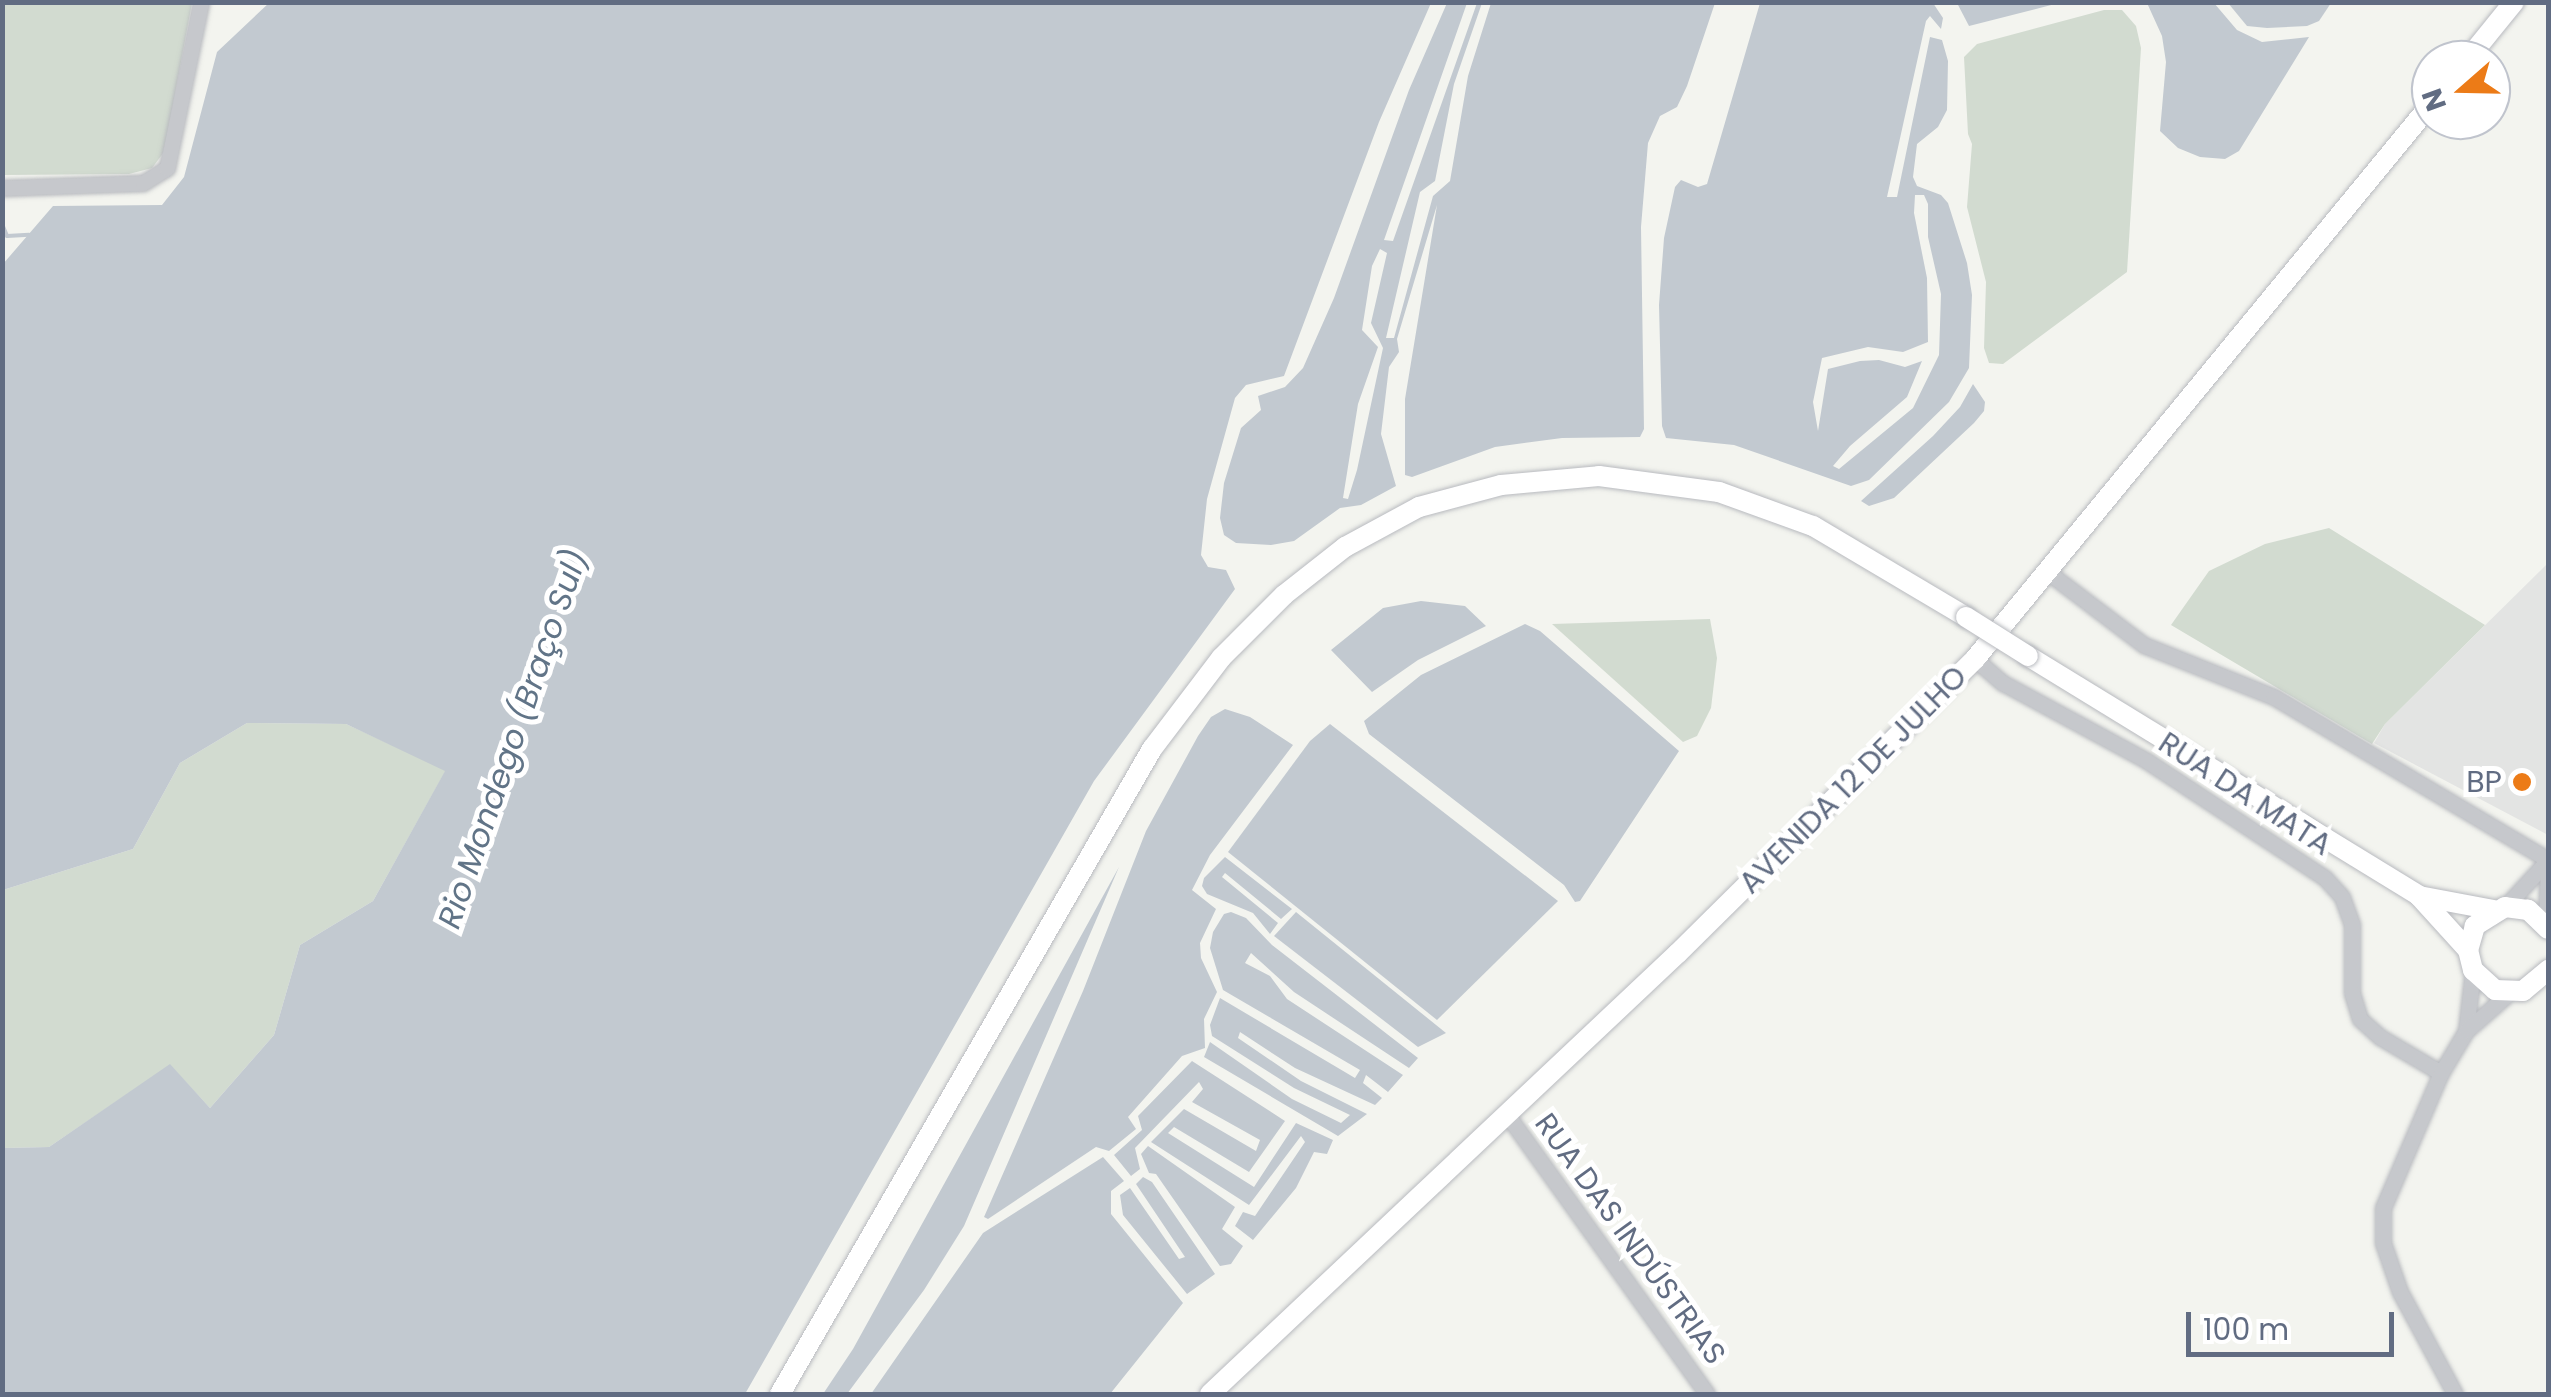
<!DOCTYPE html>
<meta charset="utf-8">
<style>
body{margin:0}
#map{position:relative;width:2551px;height:1397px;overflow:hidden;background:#f3f4ef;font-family:Poppins,sans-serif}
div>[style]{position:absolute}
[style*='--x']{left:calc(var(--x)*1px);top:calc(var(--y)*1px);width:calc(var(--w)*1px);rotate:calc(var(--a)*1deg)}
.built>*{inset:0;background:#e3e4e3}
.green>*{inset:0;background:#d2dbd0}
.water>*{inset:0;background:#c2c9d0}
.stream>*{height:4px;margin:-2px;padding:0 2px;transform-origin:2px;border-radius:2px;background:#c2c9d0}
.roads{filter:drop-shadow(0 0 2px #b8babf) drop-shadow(0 0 2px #b8babf)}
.minor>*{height:15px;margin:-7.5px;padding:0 7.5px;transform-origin:7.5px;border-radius:7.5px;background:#c6c8cc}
.major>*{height:20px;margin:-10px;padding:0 10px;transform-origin:10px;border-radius:10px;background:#fff}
.bridges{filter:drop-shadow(0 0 2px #b8babf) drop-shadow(0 0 2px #b8babf)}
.major-bridge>*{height:20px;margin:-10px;padding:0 10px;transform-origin:10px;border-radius:10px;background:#fff}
.dots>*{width:28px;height:28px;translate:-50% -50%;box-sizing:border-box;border:5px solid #fff;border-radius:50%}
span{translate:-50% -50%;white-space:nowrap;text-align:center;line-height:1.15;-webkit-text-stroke:10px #fff;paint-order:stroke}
.street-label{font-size:30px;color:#616c82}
.poi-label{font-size:30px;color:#616c82}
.right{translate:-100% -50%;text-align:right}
.water-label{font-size:32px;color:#617487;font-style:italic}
.frame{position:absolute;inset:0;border:5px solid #616c82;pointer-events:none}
.north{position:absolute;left:2411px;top:40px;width:100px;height:100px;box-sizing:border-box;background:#fff;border:2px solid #c0c4cd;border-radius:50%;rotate:250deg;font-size:28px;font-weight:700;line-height:40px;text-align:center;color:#616c82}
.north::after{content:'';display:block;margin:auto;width:35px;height:45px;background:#ec7b17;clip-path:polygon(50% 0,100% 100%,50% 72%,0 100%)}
.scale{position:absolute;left:2186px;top:1312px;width:208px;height:45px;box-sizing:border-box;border:5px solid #616c82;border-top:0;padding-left:12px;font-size:30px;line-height:35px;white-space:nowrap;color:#616c82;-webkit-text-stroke:8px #fff;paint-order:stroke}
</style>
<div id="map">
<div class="built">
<div style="clip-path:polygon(2548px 563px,2548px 835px,2374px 743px,2385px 724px)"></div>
</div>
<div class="green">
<div style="clip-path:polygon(2px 3px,192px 3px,164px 152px,152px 168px,129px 174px,3px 175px)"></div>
<div style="clip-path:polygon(2104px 10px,2122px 10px,2136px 26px,2141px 48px,2127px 272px,2003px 364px,1989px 363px,1984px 348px,1986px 282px,1967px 207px,1972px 144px,1968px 134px,1964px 57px,1977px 44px)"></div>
<div style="clip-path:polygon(2329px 528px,2485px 625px,2385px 724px,2372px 744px,2171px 625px,2209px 571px,2265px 544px)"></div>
<div style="clip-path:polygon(1710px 619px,1717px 658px,1711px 708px,1697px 736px,1683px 742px,1552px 624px)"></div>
<div style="clip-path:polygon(247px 723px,346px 724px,446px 770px,373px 901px,300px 945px,274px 1035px,210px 1108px,170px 1065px,49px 1147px,3px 1148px,3px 890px,133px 849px,180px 763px)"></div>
</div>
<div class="water">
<div style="clip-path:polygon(270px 2px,1431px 3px,1379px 122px,1284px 376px,1246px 385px,1235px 398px,1207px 499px,1201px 555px,1208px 567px,1226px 570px,1235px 589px,1094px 781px,745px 1394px,3px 1394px,3px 1148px,49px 1147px,170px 1064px,210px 1108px,274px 1035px,300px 945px,373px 901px,445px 771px,346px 724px,247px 723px,180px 763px,133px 849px,3px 890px,3px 264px,53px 206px,162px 205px,184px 177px,217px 52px)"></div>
<div style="clip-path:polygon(evenodd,1447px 3px,1467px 3px,1384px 240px,1393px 241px,1477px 3px,1482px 3px,1454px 84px,1435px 181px,1420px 192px,1386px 338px,1394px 338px,1433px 196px,1450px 181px,1468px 76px,1491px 3px,1715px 3px,1687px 86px,1677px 107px,1660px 116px,1648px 143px,1641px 227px,1644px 429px,1640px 437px,1562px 438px,1495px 447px,1412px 477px,1405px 475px,1405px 399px,1437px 205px,1397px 339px,1399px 352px,1389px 367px,1381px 434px,1396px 486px,1361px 505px,1340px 508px,1294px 541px,1271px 545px,1236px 543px,1224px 535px,1220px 518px,1224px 483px,1241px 428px,1261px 410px,1258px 396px,1285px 387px,1303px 368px,1334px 298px,1409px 90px,1447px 3px,1380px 249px,1387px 253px,1371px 323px,1383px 348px,1357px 470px,1348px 499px,1343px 498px,1358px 404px,1378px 347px,1362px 330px,1372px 266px,1380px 249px)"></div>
<div style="clip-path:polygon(evenodd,1760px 3px,1933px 3px,1943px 18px,1941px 29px,1930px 16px,1926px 21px,1887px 197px,1897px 197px,1930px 37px,1942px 40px,1948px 61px,1947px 110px,1938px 127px,1917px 144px,1913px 177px,1917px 186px,1941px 195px,1948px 203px,1967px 263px,1972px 295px,1969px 368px,1949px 402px,1869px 480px,1851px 486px,1734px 445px,1666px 438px,1662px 426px,1659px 305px,1664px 238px,1675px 187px,1681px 180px,1698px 187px,1707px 184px,1760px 3px,1915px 195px,1924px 195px,1928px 204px,1928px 237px,1941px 294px,1939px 355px,1913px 408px,1839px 469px,1833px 466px,1850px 446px,1907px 397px,1922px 361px,1905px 367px,1879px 360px,1860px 361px,1828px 369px,1818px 431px,1813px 402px,1822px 358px,1868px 347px,1903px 352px,1928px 342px,1927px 278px,1914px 213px,1915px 195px)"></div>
<div style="clip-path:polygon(1957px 3px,2059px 3px,1969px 26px)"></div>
<div style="clip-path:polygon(2147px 3px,2214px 3px,2237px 30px,2262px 42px,2309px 37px,2239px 151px,2225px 159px,2200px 157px,2178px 148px,2160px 131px,2166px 62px,2162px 36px)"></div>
<div style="clip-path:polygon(2228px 3px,2331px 3px,2319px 21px,2307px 26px,2267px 28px,2247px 26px)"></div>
<div style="clip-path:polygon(1973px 384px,1985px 402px,1984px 411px,1974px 423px,1894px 498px,1869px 506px,1861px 501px,1933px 436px,1960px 407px)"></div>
<div style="clip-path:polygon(1421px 601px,1465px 606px,1486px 626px,1418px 660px,1372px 692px,1331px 650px,1383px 608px)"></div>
<div style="clip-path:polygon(1525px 624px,1540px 631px,1679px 751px,1580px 901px,1575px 902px,1564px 885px,1369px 734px,1364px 721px,1421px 675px)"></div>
<div style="clip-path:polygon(1225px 709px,1250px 717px,1293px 745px,1210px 855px,1192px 890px,1216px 909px,1200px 943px,1201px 958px,1217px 992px,1204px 1019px,1205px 1048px,1182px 1056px,1128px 1117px,1136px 1129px,1109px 1151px,1096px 1147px,988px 1219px,984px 1217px,1083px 991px,1146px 831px,1198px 736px,1211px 717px)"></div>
<div style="clip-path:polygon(1330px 724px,1558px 901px,1437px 1020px,1228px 852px,1310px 741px)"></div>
<div style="clip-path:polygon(1225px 857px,1292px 909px,1281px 919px,1225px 873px,1222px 877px,1278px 923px,1270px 934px,1253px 913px,1207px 894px,1202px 886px,1204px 878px)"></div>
<div style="clip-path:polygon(1119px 867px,964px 1226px,924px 1290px,847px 1394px,823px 1394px,853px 1349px)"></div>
<div style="clip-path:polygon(1231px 912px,1246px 918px,1272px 945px,1418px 1058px,1409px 1068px,1294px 992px,1251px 953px,1245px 963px,1270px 976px,1287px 999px,1403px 1075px,1388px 1092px,1366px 1075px,1363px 1083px,1382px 1098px,1375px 1105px,1295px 1068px,1240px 1032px,1238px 1038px,1301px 1081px,1367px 1114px,1338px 1136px,1204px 1057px,1210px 1042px,1292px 1099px,1341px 1123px,1350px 1115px,1294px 1088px,1212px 1036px,1210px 1025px,1220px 998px,1355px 1078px,1360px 1070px,1223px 990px,1210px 948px,1213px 932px,1224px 914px)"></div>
<div style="clip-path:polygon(1296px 912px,1446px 1033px,1418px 1047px,1274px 936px)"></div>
<div style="clip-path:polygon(1192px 1061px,1285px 1121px,1249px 1172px,1174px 1127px,1168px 1133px,1254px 1187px,1296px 1123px,1333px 1140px,1327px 1154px,1314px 1152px,1296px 1188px,1253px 1240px,1235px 1226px,1243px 1212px,1255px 1216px,1305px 1142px,1301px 1136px,1249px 1205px,1151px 1142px,1184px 1109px,1256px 1151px,1260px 1140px,1192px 1102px,1203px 1089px,1199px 1082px,1135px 1148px,1140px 1169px,1131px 1176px,1114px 1155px,1142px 1130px,1138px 1116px)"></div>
<div style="clip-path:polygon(1148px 1146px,1235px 1207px,1222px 1229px,1243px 1246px,1231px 1264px,1220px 1266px,1156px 1174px,1149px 1173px,1141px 1154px)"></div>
<div style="clip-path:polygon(1103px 1157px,1124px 1181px,1111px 1191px,1111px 1214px,1183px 1303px,1110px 1394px,871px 1394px,983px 1233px)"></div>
<div style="clip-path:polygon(1143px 1177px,1152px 1182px,1215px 1274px,1187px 1294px,1123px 1215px,1120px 1195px,1130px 1188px,1179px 1259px,1185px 1257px,1136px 1184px)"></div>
</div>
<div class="stream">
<div style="--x:2;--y:224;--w:13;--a:67"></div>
<div style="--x:7;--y:236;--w:22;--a:-3"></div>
</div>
<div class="roads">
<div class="minor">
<div style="--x:2;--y:188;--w:141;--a:-2"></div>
<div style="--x:143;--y:183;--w:28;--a:-32"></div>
<div style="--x:167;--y:168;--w:169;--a:-78.4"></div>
<div style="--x:2049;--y:573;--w:119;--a:37.2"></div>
<div style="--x:2144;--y:645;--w:140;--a:21.8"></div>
<div style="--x:2274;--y:697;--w:319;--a:30.7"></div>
<div style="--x:1975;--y:659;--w:37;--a:41"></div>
<div style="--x:2003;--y:683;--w:164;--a:28.4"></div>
<div style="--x:2147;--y:761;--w:213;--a:33.3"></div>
<div style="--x:2325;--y:878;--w:25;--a:48"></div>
<div style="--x:2342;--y:897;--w:30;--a:70"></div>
<div style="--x:2352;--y:925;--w:68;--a:90"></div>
<div style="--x:2352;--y:993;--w:27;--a:73"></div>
<div style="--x:2360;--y:1019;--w:27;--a:42"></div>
<div style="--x:2380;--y:1037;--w:71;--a:30.5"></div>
<div style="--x:2505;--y:907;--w:64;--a:-47.5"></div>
<div style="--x:2546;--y:925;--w:59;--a:-88.1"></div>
<div style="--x:2466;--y:1031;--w:61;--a:-83.5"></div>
<div style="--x:1508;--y:1116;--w:342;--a:54.4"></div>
<div style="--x:2455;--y:1394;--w:116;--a:-118.3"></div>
<div style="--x:2400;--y:1292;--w:52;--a:-109.1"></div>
<div style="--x:2383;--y:1243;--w:35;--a:-90"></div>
<div style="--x:2383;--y:1208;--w:147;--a:-66.8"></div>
<div style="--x:2441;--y:1073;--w:49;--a:-59.2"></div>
<div style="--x:2466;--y:1031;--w:57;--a:-41.5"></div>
</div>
<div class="major">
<div style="--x:2467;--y:60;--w:75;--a:-51"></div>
<div style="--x:2028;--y:656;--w:459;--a:31.5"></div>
<div style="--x:2419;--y:896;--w:73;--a:47.8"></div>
<div style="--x:2419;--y:896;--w:76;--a:10.6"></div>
<div style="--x:2548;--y:929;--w:28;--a:-136"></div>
<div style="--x:2528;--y:910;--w:23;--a:-173"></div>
<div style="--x:2505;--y:907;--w:36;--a:148"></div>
<div style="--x:2475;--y:926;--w:25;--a:106"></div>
<div style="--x:2468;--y:950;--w:21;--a:76"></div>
<div style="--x:2473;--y:970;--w:30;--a:42"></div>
<div style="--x:2495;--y:990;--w:28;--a:2"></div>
<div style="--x:2523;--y:991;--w:33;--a:-40"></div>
<div style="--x:780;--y:1394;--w:745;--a:-60.03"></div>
<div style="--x:1152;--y:749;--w:114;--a:-52.8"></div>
<div style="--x:1221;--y:658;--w:89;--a:-45"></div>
<div style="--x:1284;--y:595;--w:78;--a:-38.2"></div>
<div style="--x:1345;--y:547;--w:84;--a:-28.4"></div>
<div style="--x:1419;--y:507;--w:85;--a:-15"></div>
<div style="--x:1501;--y:485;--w:98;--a:-5.2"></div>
<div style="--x:1599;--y:476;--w:121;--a:7.6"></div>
<div style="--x:1719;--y:492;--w:100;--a:19.9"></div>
<div style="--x:1813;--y:526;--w:178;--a:30.7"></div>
<div style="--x:1210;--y:1394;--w:643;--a:-43.3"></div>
<div style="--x:1678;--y:953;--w:418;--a:-44.7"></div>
<div style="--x:1975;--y:659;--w:718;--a:-50.59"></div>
</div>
</div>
<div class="bridges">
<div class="major-bridge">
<div style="--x:1966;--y:617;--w:73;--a:32.2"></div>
</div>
</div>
<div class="dots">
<div style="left:2522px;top:782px;background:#ec7b17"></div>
</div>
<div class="street-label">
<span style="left:1853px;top:780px;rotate:-45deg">AVENIDA 12 DE JULHO</span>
<span style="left:2245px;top:794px;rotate:33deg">RUA DA MATA</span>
<span style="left:1630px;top:1239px;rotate:54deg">RUA DAS INDÚSTRIAS</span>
</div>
<div class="poi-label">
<span class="right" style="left:2502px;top:782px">BP</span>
</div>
<div class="water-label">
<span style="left:513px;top:739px;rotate:-71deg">Rio Mondego (Braço Sul)</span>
</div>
<div class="frame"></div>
<div class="north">N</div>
<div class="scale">100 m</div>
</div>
